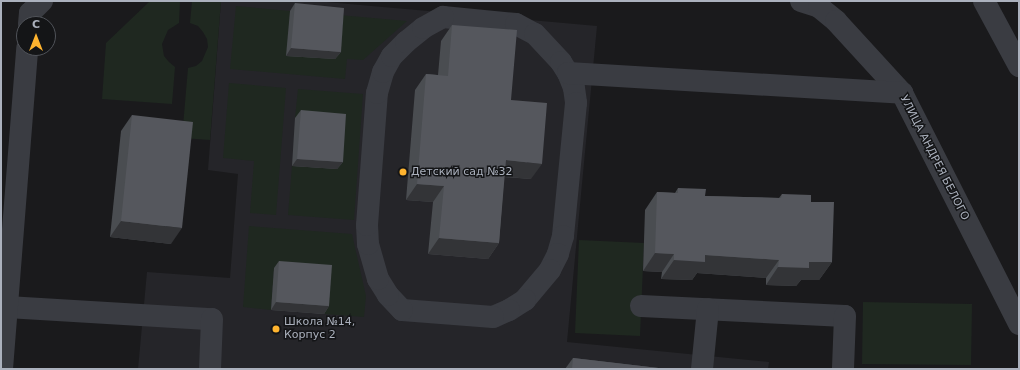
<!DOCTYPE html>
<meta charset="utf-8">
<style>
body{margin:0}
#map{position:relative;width:1020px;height:370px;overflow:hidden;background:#1a1a1c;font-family:"DejaVu Sans",sans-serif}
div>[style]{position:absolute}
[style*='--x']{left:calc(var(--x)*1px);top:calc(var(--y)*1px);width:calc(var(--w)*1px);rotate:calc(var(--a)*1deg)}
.built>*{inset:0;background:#252529}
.green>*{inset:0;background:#1f2820}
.minor>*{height:22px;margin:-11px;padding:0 11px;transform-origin:11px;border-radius:11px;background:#3a3c42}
.wall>*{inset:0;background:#4a4d51}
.shaded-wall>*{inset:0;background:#333437}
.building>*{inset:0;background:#55575d}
.dots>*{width:11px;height:11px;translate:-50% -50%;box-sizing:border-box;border:2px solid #141517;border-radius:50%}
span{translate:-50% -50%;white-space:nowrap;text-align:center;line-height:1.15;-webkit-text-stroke:3px #141517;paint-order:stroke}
.street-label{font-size:11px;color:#abb1bd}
.poi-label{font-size:11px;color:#abb1bd}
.left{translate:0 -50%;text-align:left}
.frame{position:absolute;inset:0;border:2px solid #abb1bd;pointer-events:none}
.north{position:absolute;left:16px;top:16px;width:40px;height:40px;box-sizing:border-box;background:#141517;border:1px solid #505359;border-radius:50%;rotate:0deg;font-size:11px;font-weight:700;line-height:16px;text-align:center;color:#abb1bd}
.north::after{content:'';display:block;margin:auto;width:14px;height:18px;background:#ffb42f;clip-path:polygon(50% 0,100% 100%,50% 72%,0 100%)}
</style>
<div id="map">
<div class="built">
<div style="clip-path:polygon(221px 1px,315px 1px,597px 26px,567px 342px,769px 362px,768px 369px,138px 369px,147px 272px,230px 278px,238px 174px,208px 170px)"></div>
</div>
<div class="green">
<div style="clip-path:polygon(150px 1px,180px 1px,179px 23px,168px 30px,162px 44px,164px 56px,169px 62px,175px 67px,172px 104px,102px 99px,106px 43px)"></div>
<div style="clip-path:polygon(192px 1px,221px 1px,210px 140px,182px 138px,188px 68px,196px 66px,202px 61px,208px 47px,207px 39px,203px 32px,198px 26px,190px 23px)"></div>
<div style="clip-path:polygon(236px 6px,290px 11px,287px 56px,339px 15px,407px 21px,363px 60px,347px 59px,345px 79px,230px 69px)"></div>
<div style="clip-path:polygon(229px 83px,286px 88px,276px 215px,250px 213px,254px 161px,223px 158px)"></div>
<div style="clip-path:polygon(298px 89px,363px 94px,354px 220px,288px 215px,292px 166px,337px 169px,295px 118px)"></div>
<div style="clip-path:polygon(249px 226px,352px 234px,366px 296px,364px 317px,324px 314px,274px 268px,271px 310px,243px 307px)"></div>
<div style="clip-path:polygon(579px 240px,644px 243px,640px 336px,575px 333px)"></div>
<div style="clip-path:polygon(863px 302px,972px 304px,971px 365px,862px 364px)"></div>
</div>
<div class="minor">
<div style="--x:801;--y:1;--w:19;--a:18"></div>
<div style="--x:819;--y:7;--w:22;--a:39"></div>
<div style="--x:836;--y:21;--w:98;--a:47.5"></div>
<div style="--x:902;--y:93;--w:259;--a:63.1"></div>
<div style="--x:984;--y:1;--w:74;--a:61.7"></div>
<div style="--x:443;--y:17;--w:73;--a:5.5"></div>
<div style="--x:516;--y:24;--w:21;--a:28"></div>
<div style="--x:535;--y:34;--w:38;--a:47"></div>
<div style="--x:561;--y:62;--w:13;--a:58"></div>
<div style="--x:568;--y:73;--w:16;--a:68"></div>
<div style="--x:574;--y:88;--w:15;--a:82"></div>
<div style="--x:576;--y:103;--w:134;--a:95.6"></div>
<div style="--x:563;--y:236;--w:19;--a:106"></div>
<div style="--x:558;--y:254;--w:18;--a:117"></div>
<div style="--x:550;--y:270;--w:39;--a:130"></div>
<div style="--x:525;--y:300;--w:19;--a:148"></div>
<div style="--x:509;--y:310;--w:17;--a:156"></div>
<div style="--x:493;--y:317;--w:91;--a:-175.6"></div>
<div style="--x:402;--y:310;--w:21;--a:-133"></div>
<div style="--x:388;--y:295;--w:19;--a:-122"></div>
<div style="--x:378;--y:279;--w:36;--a:-106"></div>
<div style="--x:368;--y:244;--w:19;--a:-93"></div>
<div style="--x:367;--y:225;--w:132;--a:-85.7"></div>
<div style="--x:377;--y:93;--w:22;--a:-74"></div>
<div style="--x:383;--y:72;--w:18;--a:-61"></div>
<div style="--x:392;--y:56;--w:20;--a:-45"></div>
<div style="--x:406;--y:42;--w:22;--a:-39"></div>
<div style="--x:423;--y:28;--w:23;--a:-29"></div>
<div style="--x:29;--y:24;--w:11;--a:-85"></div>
<div style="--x:30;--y:13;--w:17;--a:-45"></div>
<div style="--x:568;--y:73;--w:335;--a:3.4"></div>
<div style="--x:641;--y:306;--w:204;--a:2.8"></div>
<div style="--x:845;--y:316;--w:53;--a:92.2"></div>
<div style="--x:7;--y:307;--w:205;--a:3.4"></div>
<div style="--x:212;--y:319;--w:50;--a:92.3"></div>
<div style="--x:2;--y:369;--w:322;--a:-85.5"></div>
<div style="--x:702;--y:369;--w:60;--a:-84.3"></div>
</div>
<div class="wall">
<div style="clip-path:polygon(295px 3px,341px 52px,335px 59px,286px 56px,290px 11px)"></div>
<div style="clip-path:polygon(452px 25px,511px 100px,531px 179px,504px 177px,499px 243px,488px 259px,428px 254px,433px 202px,406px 200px,415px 90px,426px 74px,438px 75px,441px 41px)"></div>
<div style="clip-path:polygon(301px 110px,343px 162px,337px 169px,292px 166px,295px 118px)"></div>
<div style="clip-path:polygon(132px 115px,171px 244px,110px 237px,121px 131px)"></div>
<div style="clip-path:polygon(678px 188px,705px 196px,779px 198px,782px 194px,811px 202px,832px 262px,819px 280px,801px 280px,796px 286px,766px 285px,766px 278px,697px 273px,692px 280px,661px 279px,662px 272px,643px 271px,645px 210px,657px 192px,675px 193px)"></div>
<div style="clip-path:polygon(279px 261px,329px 306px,324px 314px,271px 310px,274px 268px)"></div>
<div style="clip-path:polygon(573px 358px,667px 369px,565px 369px)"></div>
</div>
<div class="shaded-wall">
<div style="clip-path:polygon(291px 48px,341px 52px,335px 59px,286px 56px)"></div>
<div style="clip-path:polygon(297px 159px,343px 162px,337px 169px,292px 166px)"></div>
<div style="clip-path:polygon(506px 160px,542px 164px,531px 179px,495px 176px)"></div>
<div style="clip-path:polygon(417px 184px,444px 186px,433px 202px,406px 200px)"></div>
<div style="clip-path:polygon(121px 221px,182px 228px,171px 244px,110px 237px)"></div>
<div style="clip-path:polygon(439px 238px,499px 243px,488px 259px,428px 254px)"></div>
<div style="clip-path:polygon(655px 253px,674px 254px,662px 272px,643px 271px)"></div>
<div style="clip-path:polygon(705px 255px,779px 260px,766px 278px,697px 273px,692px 280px,661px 279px,674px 260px)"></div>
<div style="clip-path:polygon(809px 262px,832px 262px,819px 280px,801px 280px,796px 286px,766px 285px,778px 267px)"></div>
<div style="clip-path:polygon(276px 302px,329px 306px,324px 314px,271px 310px)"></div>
</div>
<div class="building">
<div style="clip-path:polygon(295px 3px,344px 8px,341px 52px,291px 48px)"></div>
<div style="clip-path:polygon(452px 25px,517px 30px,511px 100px,547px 103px,542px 164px,506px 160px,499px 243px,439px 238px,444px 186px,417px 184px,426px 74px,448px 76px)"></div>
<div style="clip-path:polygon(301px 110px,346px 114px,343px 162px,297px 159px)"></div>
<div style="clip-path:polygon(132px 115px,193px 122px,182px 228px,121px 221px)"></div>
<div style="clip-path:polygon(678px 188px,706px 189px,705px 196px,781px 198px,782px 194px,811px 195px,811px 202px,834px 202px,832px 262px,809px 262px,809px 268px,778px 267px,779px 260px,705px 255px,705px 262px,674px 260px,674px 254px,655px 253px,657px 192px,678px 193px)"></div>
<div style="clip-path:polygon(279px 261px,332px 265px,329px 306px,276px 302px)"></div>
<div style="clip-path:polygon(573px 358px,667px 369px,572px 369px)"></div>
</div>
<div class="dots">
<div style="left:403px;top:172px;background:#ffb42f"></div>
<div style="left:276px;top:329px;background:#ffb42f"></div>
</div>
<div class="street-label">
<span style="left:934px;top:158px;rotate:63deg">УЛИЦА АНДРЕЯ БЕЛОГО</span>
</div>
<div class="poi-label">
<span class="left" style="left:411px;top:172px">Детский сад №32</span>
<span class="left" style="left:284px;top:329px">Школа №14,<br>Корпус 2</span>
</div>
<div class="frame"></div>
<div class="north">С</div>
</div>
